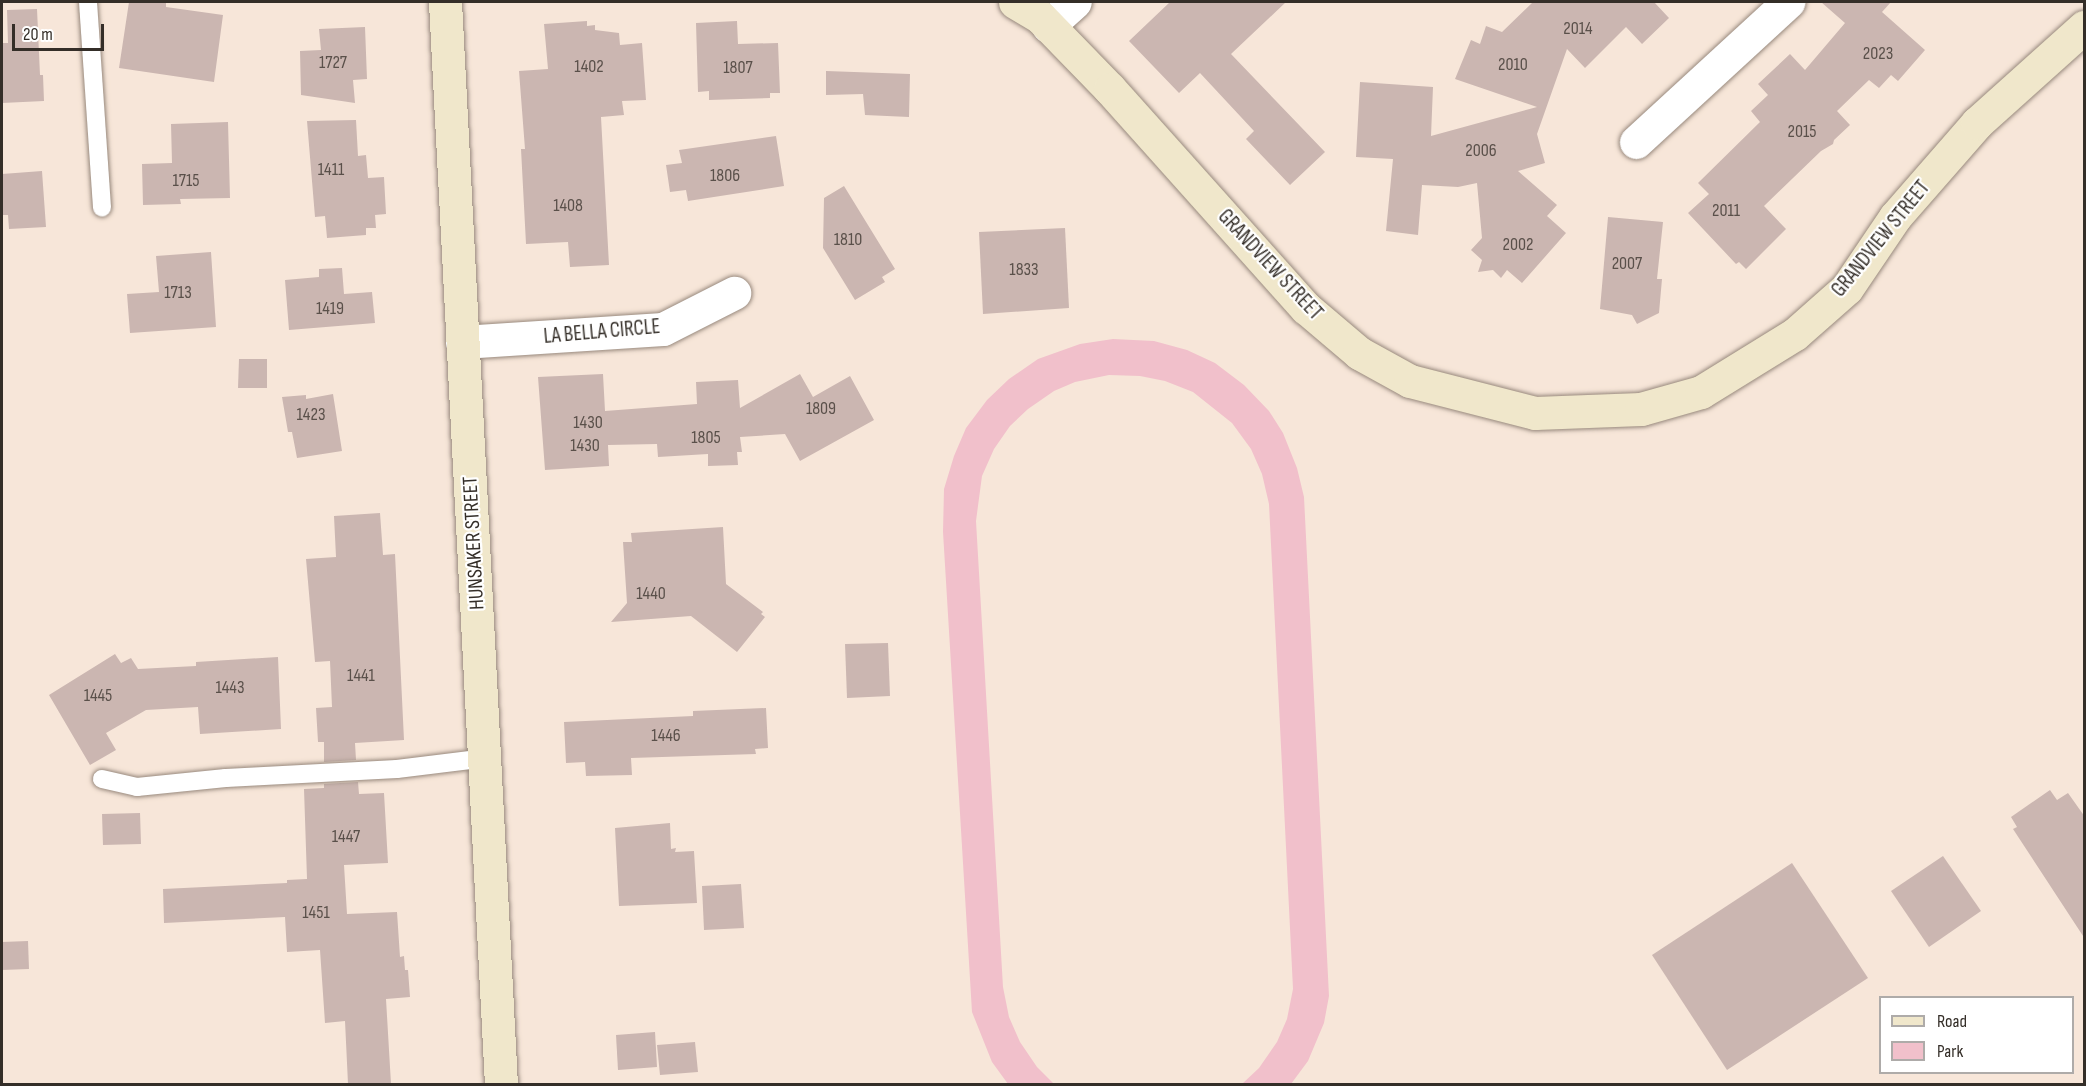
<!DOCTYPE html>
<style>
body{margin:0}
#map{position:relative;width:2086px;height:1086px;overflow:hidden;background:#f7e6d9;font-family:"Sofia Sans Condensed",sans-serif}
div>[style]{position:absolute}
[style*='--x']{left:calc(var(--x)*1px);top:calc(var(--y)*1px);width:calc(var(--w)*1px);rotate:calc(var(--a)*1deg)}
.green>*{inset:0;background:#f1c0cb}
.building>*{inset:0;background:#cbb6b1}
.roads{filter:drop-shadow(0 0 2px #98897d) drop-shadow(0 0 2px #98897d)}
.service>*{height:18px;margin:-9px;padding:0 9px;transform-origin:9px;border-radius:9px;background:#fff}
.minor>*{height:33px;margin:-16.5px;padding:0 16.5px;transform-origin:16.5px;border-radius:16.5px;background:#fff}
.secondary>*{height:33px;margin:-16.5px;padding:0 16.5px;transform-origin:16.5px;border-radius:16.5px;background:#f0e7cb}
span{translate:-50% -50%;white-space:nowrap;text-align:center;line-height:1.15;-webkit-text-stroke:4.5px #fff;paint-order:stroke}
.number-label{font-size:18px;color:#5a504a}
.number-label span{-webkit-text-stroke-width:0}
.street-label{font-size:21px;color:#342e28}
.frame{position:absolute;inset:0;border:3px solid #342e28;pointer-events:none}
.legend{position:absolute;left:1879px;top:996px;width:195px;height:78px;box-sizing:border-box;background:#fff;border:2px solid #aeaba9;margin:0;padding:8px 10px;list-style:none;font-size:18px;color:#342e28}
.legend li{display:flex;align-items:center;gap:12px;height:30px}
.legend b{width:30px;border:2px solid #aeaba9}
.scale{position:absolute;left:12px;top:24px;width:92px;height:27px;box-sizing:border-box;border:3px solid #342e28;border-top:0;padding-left:8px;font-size:18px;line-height:21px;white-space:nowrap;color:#342e28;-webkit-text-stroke:4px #fff;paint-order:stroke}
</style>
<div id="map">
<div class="green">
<div style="clip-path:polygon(1113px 339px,1154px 341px,1187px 350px,1215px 363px,1244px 385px,1269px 411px,1283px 433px,1297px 468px,1304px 497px,1329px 996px,1324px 1023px,1308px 1061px,1291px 1084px,1242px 1084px,1259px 1068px,1277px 1042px,1287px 1019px,1293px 989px,1269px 504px,1262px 474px,1251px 449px,1232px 423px,1193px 392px,1165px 381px,1140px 376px,1109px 375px,1075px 382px,1054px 391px,1028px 409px,1010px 426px,994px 449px,982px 476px,976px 521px,1003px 987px,1009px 1017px,1020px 1042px,1037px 1067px,1054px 1084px,1008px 1084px,992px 1062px,972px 1012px,943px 532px,944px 489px,954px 456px,966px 428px,987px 400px,1009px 379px,1038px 359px,1080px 344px)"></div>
</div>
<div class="building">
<div style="clip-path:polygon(129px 2px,166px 2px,166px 7px,223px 15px,214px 82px,119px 68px)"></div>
<div style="clip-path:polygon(1170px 2px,1286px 2px,1231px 54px,1325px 152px,1290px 185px,1246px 139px,1254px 131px,1200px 73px,1179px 93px,1129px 41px)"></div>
<div style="clip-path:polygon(1533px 2px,1654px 2px,1669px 18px,1642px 44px,1626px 27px,1585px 68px,1567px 49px,1537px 134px,1545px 163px,1518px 171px,1557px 205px,1547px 216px,1566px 233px,1522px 283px,1507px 270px,1501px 278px,1493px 270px,1478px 272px,1482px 260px,1471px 250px,1482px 238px,1477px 183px,1458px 187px,1422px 185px,1418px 235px,1386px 231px,1393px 159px,1356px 157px,1360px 82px,1433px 87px,1431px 136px,1537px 107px,1455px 79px,1471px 40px,1480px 44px,1486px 26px,1502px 32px)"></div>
<div style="clip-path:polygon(1821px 2px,1891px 2px,1882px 12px,1925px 50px,1898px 81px,1891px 75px,1879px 88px,1869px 80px,1837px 111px,1850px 125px,1834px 140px,1833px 144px,1821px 151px,1764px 206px,1786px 229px,1746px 269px,1739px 262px,1736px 264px,1688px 213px,1709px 194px,1698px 183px,1760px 122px,1751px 111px,1768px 95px,1758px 84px,1790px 54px,1805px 70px,1845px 23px)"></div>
<div style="clip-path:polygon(37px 9px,40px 75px,43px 75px,44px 101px,2px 103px,2px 43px,8px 43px,7px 10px)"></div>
<div style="clip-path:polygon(587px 21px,587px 26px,595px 25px,595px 30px,619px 33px,620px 45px,642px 43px,646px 100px,622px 101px,624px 115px,601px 117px,609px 265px,570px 267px,568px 242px,526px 244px,521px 149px,525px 149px,519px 71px,548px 69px,544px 24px)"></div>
<div style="clip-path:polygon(737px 21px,738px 44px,778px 43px,780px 93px,770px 93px,770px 98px,709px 100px,709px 91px,698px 92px,696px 23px)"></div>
<div style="clip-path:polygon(365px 27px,367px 79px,353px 80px,355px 103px,301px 95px,300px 51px,321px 50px,319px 29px)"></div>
<div style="clip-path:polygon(826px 71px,910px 74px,909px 117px,865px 115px,863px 94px,826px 95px)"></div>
<div style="clip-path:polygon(356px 120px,358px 156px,366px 155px,368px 178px,384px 177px,386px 214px,375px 215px,376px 228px,366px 228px,366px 235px,327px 238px,325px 216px,315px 217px,307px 121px)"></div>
<div style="clip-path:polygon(228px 122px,230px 198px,180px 199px,181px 204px,143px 205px,142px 164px,172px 163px,171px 124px)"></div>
<div style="clip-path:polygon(776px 136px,784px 186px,688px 201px,686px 190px,670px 192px,666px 165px,682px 163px,679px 150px)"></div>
<div style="clip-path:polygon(42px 171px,46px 227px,9px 229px,8px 215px,2px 215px,2px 174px)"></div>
<div style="clip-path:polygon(844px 186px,895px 269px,882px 277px,885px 282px,855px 300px,823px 248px,824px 198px)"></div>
<div style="clip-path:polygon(1608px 217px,1663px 222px,1657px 279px,1662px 279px,1659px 313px,1637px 324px,1632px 315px,1600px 309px)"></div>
<div style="clip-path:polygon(1065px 228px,1069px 308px,983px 314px,979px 232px)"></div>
<div style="clip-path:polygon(211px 252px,216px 327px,130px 333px,127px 294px,159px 292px,156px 256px)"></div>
<div style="clip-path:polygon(342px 268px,344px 294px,372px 292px,375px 323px,289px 330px,285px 280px,319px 277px,319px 269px)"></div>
<div style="clip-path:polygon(239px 359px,267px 359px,267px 388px,238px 388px)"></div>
<div style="clip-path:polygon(603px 374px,605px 411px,697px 404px,696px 382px,738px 380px,740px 408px,800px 374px,813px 397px,850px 376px,874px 420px,800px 461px,785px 434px,740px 437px,742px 452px,737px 452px,738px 465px,708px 466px,708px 454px,658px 457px,657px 444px,608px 445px,609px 466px,545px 470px,538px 377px)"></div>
<div style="clip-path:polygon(333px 394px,342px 451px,297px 458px,292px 432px,288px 432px,282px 397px,306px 395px,306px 399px)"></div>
<div style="clip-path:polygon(380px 513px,383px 555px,395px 554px,404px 740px,355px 743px,356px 760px,324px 762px,324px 742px,318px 742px,316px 708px,332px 707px,330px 661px,315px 662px,306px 559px,336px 557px,334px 516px)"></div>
<div style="clip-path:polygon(723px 527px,726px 584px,763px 612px,761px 614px,765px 617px,737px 652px,691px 616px,611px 622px,627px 603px,623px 542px,632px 542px,631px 533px)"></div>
<div style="clip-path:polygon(888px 643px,890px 696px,847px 698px,845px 644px)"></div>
<div style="clip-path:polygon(115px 654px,121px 663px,131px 658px,138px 669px,196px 666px,196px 662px,278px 657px,281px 729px,200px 734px,198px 707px,146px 710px,106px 733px,116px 750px,90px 765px,49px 695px)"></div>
<div style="clip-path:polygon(766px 708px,768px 748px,755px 749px,756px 754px,631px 758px,632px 775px,586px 776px,585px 762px,566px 763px,564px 722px,693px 716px,693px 711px)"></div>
<div style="clip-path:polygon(358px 782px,359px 794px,384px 793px,388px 863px,344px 865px,347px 914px,397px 912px,400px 957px,404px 956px,405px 970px,408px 970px,410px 997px,386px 999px,391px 1084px,348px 1084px,345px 1021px,325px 1023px,320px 950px,287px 952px,285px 917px,164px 923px,163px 889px,287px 883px,287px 880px,307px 879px,304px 789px,324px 788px,324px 784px)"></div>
<div style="clip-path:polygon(2050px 790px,2057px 800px,2068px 793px,2085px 817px,2085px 939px,2013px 829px,2017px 827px,2011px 817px)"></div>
<div style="clip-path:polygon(140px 813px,141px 844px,103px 845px,102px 814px)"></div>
<div style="clip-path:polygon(670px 823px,671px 849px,676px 848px,675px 852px,694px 851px,697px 903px,619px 906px,615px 828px)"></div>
<div style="clip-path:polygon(1943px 856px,1981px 911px,1929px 947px,1891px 891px)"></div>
<div style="clip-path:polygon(1792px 863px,1868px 978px,1727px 1070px,1652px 955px)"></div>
<div style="clip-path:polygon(741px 884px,744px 928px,704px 930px,702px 886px)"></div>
<div style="clip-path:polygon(28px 941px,29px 969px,2px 970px,2px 942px)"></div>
<div style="clip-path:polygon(655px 1032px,657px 1067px,618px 1070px,616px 1035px)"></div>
<div style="clip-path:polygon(695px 1042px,698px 1072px,660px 1075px,657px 1045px)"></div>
</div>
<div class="roads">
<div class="service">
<div style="--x:88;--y:2;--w:206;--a:86.1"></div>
<div style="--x:102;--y:779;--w:36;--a:13"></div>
<div style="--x:137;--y:787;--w:89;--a:-5.8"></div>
<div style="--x:226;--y:778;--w:171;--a:-3"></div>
<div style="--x:397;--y:769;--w:90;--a:-7"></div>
</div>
<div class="minor">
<div style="--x:1048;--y:26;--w:36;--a:-42"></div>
<div style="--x:1636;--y:142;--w:207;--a:-42.6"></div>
<div style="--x:462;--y:342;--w:201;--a:-3.7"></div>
<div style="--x:663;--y:329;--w:80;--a:-26.9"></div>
</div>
<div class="secondary">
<div style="--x:445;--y:2;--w:1083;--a:87.04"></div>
<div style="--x:1015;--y:2;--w:29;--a:31"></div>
<div style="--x:1040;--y:17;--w:100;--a:45.8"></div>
<div style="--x:1110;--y:89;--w:294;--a:48.2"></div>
<div style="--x:1306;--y:308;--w:70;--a:40.3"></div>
<div style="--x:1359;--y:353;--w:58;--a:28.8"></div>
<div style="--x:1410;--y:381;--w:129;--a:14.4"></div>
<div style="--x:1535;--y:413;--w:106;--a:-2.2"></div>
<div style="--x:1641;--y:409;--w:62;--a:-15.8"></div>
<div style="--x:1701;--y:392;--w:110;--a:-31.7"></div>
<div style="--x:1795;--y:334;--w:69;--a:-41.5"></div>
<div style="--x:1847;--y:288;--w:86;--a:-55.9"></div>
<div style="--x:1895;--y:217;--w:125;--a:-48.9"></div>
<div style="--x:1977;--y:123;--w:144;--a:-41.9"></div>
</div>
</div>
<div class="number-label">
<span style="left:1578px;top:29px">2014</span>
<span style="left:1878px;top:54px">2023</span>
<span style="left:333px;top:63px">1727</span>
<span style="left:1513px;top:65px">2010</span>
<span style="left:589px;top:67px">1402</span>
<span style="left:738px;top:68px">1807</span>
<span style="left:1802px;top:132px">2015</span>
<span style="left:1481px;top:151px">2006</span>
<span style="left:331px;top:170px">1411</span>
<span style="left:725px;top:176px">1806</span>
<span style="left:186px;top:181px">1715</span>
<span style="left:568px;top:206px">1408</span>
<span style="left:1726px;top:211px">2011</span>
<span style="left:848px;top:240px">1810</span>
<span style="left:1518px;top:245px">2002</span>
<span style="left:1627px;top:264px">2007</span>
<span style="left:1024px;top:270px">1833</span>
<span style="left:178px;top:293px">1713</span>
<span style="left:330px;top:309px">1419</span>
<span style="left:821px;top:409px">1809</span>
<span style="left:311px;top:415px">1423</span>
<span style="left:588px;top:423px">1430</span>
<span style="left:706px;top:438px">1805</span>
<span style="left:585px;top:446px">1430</span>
<span style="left:651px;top:594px">1440</span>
<span style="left:361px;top:676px">1441</span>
<span style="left:230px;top:688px">1443</span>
<span style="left:98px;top:696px">1445</span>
<span style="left:666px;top:736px">1446</span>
<span style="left:346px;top:837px">1447</span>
<span style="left:316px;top:913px">1451</span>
</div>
<div class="street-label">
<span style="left:1881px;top:239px;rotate:-51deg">GRANDVIEW STREET</span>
<span style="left:1270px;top:265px;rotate:47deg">GRANDVIEW STREET</span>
<span style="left:602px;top:332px;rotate:-5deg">LA BELLA CIRCLE</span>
<span style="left:474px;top:543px;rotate:-93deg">HUNSAKER STREET</span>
</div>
<div class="frame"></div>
<ul class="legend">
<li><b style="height:8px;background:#f0e7cb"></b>Road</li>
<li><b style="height:16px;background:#f1c0cb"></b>Park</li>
</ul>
<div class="scale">20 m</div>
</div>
